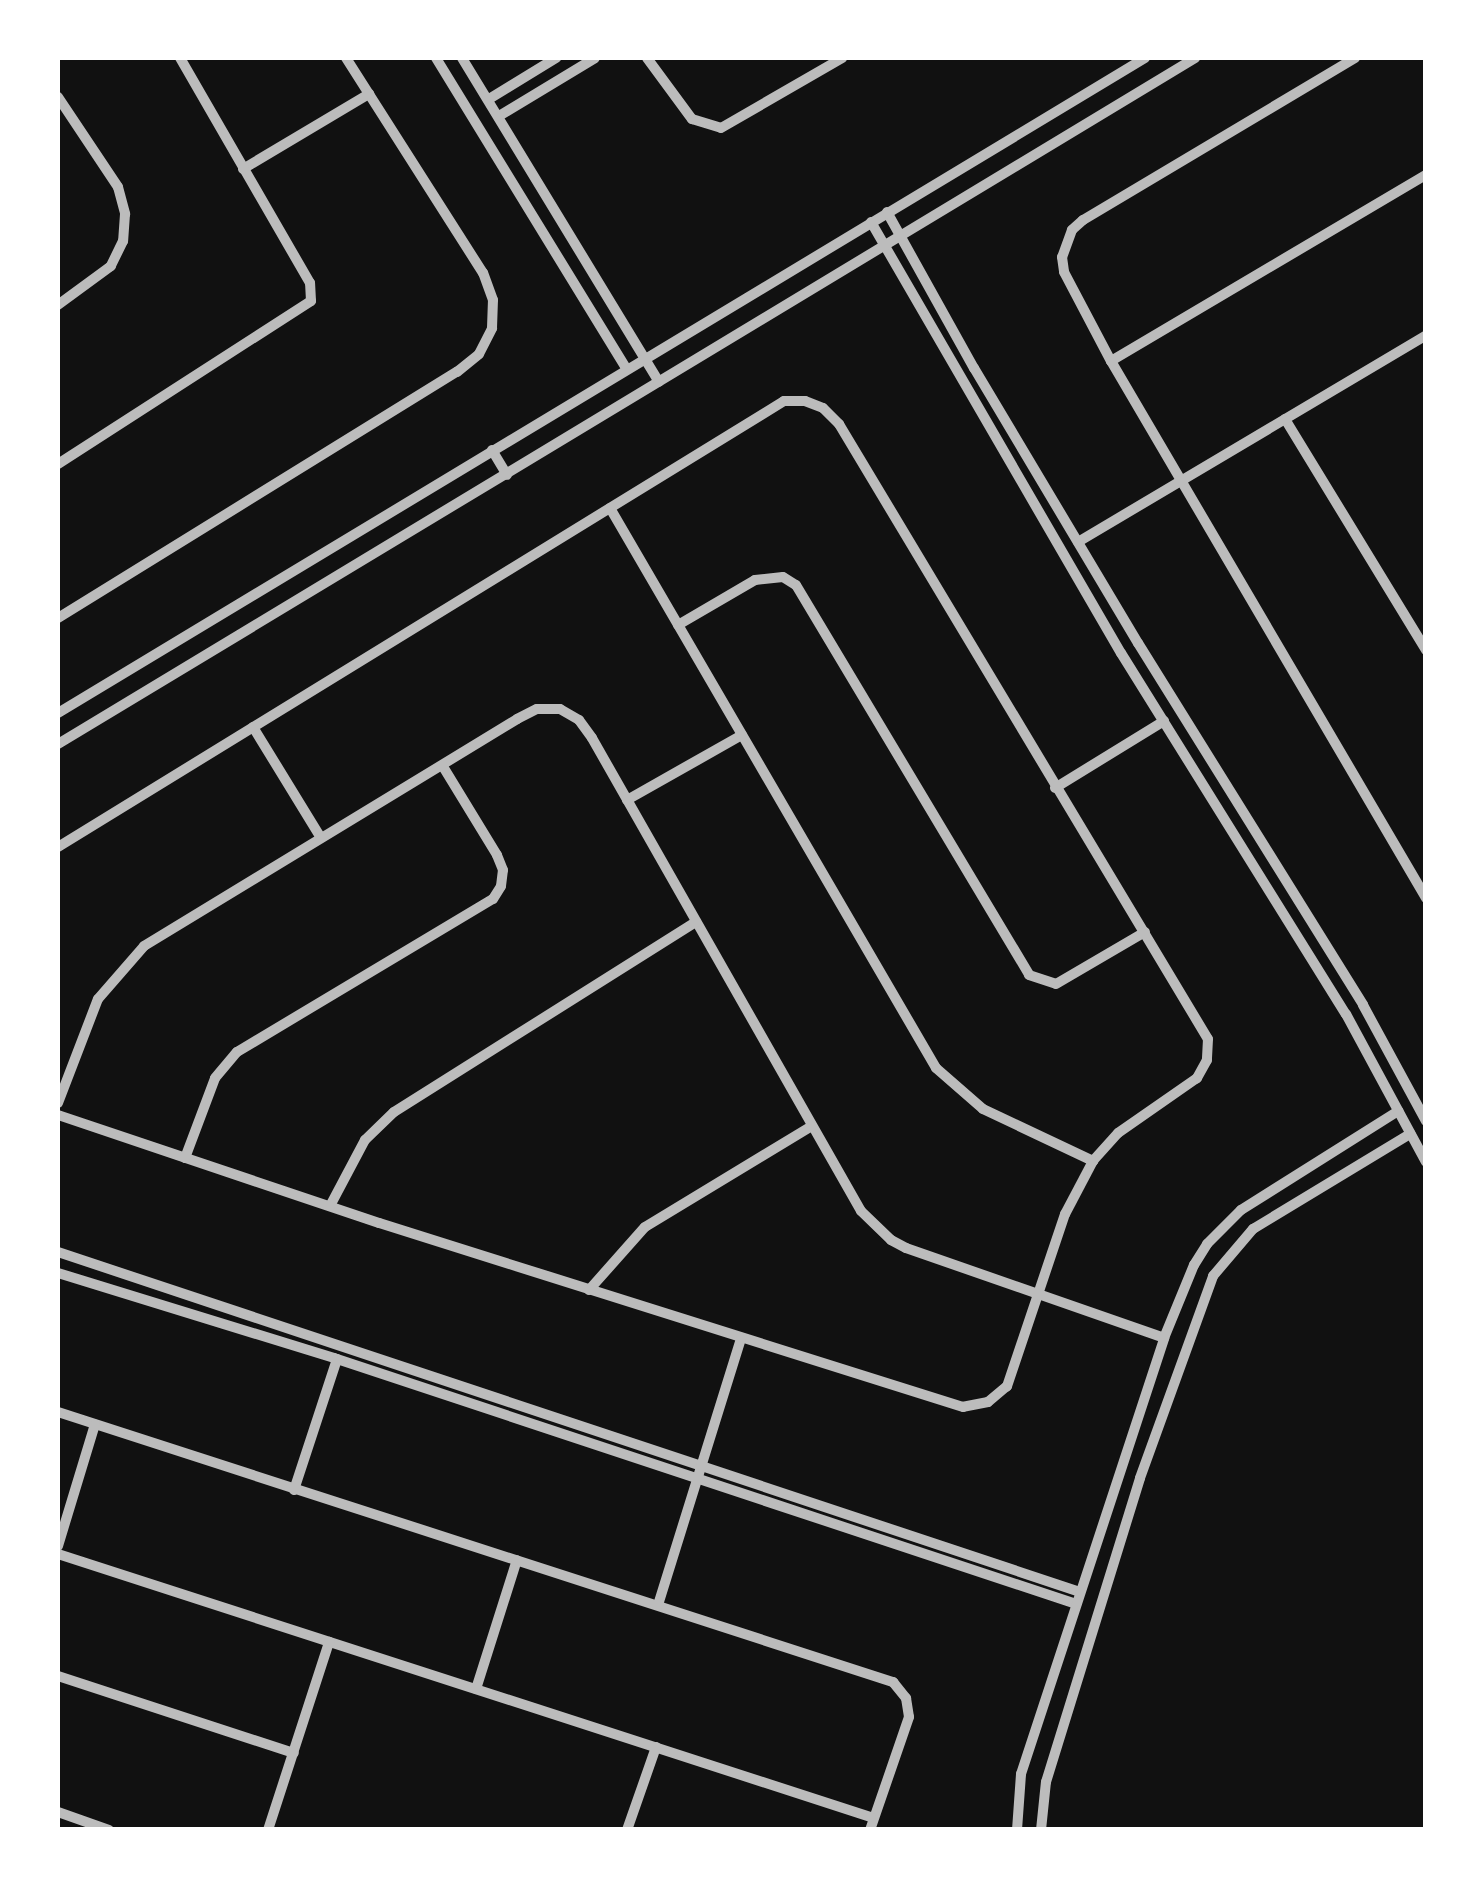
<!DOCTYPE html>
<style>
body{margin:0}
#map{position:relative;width:1483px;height:1887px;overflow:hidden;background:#111;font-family:Inter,sans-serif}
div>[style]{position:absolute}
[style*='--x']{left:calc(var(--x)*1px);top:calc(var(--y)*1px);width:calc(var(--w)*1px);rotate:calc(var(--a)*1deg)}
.minor>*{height:10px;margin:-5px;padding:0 5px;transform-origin:5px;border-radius:5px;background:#bcbcbc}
span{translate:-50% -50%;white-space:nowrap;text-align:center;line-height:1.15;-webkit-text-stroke:8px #fff;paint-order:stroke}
.frame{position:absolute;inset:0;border:60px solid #fff;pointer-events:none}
</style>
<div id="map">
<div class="minor">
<div style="--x:436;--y:58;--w:362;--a:58.5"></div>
<div style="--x:462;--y:58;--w:379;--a:58.7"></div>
<div style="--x:647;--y:58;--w:76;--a:53.6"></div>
<div style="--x:692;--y:119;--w:30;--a:17"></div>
<div style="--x:721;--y:128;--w:140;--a:-30"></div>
<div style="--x:1355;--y:58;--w:317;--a:149.2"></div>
<div style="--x:1083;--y:220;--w:15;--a:138"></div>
<div style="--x:1072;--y:230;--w:29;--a:110"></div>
<div style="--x:1062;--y:257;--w:15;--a:82"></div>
<div style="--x:1064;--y:272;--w:101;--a:62.2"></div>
<div style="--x:1111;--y:361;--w:623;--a:59.6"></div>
<div style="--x:58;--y:97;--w:108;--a:56.3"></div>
<div style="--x:118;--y:187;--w:28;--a:75"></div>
<div style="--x:125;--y:214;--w:27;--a:94"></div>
<div style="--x:123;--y:241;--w:28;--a:116"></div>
<div style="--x:111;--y:266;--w:66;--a:143.7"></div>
<div style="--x:489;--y:99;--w:79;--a:-31.5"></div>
<div style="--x:499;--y:116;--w:112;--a:-31.1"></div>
<div style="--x:243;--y:169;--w:147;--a:-30.8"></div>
<div style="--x:887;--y:212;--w:179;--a:60.9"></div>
<div style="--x:974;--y:368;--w:320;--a:59.2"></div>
<div style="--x:1138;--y:643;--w:426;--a:58.1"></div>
<div style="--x:1363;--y:1005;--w:132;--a:61.5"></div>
<div style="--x:871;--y:222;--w:498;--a:59.9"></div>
<div style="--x:1121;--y:653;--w:425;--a:58.1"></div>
<div style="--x:1346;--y:1014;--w:168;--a:61.6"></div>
<div style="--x:1111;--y:361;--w:366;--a:-30.6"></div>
<div style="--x:1285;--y:419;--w:271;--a:58.6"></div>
<div style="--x:492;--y:450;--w:29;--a:59"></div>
<div style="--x:58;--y:464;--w:301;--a:-32.8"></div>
<div style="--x:311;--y:301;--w:18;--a:-93"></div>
<div style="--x:310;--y:283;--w:260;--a:-120"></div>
<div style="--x:610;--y:508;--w:648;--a:59.79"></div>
<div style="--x:936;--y:1068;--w:62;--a:41.1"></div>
<div style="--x:983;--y:1109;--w:122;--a:25.3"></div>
<div style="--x:1078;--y:542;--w:405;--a:-30.7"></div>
<div style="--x:58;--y:618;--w:469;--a:-31.7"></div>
<div style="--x:457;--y:372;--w:28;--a:-39"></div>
<div style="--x:479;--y:354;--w:29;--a:-63"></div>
<div style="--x:492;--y:328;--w:28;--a:-88"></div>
<div style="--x:493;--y:300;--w:29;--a:-110"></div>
<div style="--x:483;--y:273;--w:255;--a:-122.5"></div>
<div style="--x:678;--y:625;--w:89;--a:-30.3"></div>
<div style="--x:755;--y:580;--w:28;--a:-6"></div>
<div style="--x:783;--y:577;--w:15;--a:32"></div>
<div style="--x:796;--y:585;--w:454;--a:59.1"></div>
<div style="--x:1029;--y:975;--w:28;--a:18"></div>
<div style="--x:1056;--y:984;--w:103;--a:-30.3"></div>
<div style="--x:58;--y:713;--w:1269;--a:-31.07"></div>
<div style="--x:253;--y:727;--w:130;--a:58.5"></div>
<div style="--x:58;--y:744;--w:1328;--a:-31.1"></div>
<div style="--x:1055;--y:788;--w:128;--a:-31.6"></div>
<div style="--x:627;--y:800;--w:132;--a:-29.5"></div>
<div style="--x:58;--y:847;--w:852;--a:-31.56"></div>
<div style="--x:784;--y:401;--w:21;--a:0"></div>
<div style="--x:805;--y:401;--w:19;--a:21"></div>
<div style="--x:823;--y:408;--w:23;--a:45"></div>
<div style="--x:839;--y:424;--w:717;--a:59.04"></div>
<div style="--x:1208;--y:1039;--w:21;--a:93"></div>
<div style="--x:1207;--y:1060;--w:21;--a:119"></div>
<div style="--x:1197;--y:1078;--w:96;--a:145.2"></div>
<div style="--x:1118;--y:1133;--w:38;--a:132"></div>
<div style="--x:1093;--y:1161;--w:60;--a:117.8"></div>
<div style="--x:1065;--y:1214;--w:182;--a:108.6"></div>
<div style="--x:1007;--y:1386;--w:25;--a:140"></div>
<div style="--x:988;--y:1402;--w:25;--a:169"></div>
<div style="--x:963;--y:1407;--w:612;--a:-162.51"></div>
<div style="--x:379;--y:1223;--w:339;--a:-161.4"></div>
<div style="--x:58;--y:1103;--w:111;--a:-69"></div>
<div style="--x:98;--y:999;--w:70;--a:-49"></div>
<div style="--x:144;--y:946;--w:437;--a:-31.3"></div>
<div style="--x:517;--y:719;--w:22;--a:-27"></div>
<div style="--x:537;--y:709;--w:23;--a:0"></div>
<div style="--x:560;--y:709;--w:22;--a:30"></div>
<div style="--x:579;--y:720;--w:22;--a:54"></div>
<div style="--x:592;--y:738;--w:544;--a:60.37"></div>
<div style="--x:861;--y:1211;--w:42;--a:44"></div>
<div style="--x:891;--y:1240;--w:17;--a:28"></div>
<div style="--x:906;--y:1248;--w:273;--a:19.2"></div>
<div style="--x:185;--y:1158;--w:85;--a:-69.4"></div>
<div style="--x:215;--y:1078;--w:34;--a:-50"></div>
<div style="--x:237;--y:1052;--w:298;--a:-30.9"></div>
<div style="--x:493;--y:899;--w:15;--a:-58"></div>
<div style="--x:501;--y:886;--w:16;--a:-83"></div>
<div style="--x:503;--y:870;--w:16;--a:-112"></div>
<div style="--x:497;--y:855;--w:105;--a:-121.4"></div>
<div style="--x:330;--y:1206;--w:75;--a:-62.1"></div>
<div style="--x:365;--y:1140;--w:40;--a:-44"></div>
<div style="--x:394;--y:1112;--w:357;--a:-32.2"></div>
<div style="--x:58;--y:1252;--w:1077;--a:18.4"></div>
<div style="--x:58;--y:1273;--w:289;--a:17.1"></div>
<div style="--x:334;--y:1358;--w:782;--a:18.34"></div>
<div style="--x:589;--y:1290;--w:84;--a:-48.4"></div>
<div style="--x:645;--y:1227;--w:195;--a:-31.2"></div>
<div style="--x:58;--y:1412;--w:878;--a:17.92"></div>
<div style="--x:893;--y:1682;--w:21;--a:51"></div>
<div style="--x:906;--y:1698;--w:19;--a:81"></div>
<div style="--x:909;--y:1717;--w:120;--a:109"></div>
<div style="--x:294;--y:1490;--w:138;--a:-71.8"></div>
<div style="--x:58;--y:1546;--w:127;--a:-73.1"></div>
<div style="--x:58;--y:1554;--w:854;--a:17.93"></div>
<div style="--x:658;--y:1605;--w:280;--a:-72.7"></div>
<div style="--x:58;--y:1676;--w:248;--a:18.1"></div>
<div style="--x:476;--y:1689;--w:135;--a:-72.4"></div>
<div style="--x:58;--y:1812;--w:54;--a:19.4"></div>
<div style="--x:268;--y:1830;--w:198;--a:-72"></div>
<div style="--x:627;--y:1830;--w:88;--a:-70.7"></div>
<div style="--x:1017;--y:1830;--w:56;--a:-85.9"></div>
<div style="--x:1021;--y:1774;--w:459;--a:-71.8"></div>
<div style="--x:1164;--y:1338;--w:79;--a:-67.7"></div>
<div style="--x:1194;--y:1265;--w:25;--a:-58"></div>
<div style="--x:1207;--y:1244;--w:48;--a:-45"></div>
<div style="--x:1241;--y:1210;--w:186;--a:-32.2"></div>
<div style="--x:1041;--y:1830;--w:48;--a:-84.1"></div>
<div style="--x:1046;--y:1782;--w:318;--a:-72.8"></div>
<div style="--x:1140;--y:1478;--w:215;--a:-70.1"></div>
<div style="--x:1213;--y:1276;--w:62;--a:-49.6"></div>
<div style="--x:1253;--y:1229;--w:184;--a:-31.2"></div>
</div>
<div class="frame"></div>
</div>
